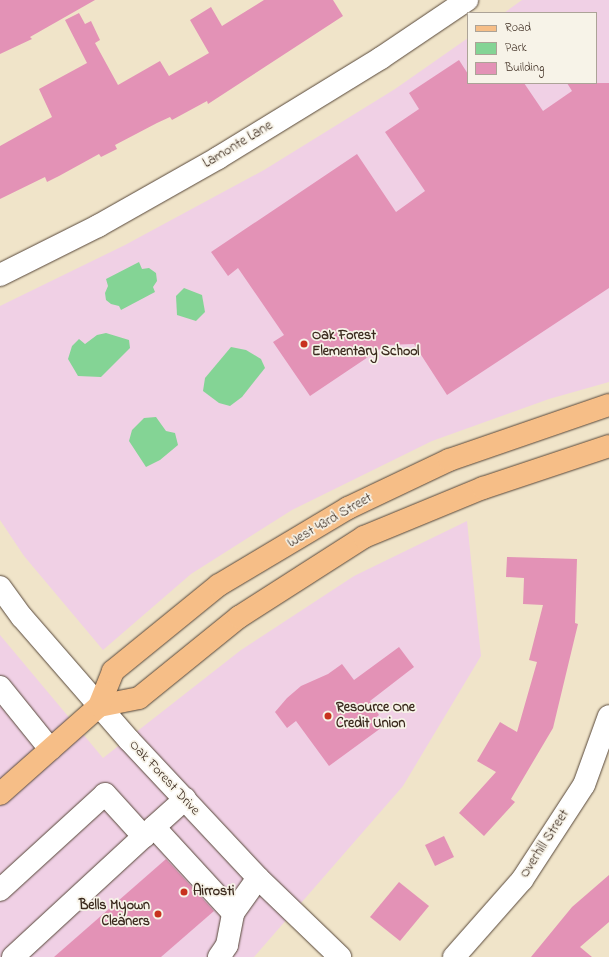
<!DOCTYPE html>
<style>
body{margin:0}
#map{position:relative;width:609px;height:957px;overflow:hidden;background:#f0e4c9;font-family:"Indie Flower",sans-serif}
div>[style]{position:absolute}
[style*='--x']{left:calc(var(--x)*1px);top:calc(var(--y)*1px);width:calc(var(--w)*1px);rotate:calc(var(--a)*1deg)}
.built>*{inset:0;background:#f0d0e5}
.green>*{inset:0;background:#84d495}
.building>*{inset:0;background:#e392b6}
.roads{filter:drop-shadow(0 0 1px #564638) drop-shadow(0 0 1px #564638)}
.minor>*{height:22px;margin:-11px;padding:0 11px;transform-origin:11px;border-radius:11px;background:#fff}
.major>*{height:22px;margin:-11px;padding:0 11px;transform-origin:11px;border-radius:11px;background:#f6be87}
.dots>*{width:11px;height:11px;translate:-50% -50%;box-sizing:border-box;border:2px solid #f7f3e8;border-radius:50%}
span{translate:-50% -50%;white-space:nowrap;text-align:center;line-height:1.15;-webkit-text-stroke:3.5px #f7f3e8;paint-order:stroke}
.street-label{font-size:14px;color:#3b2a1e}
.poi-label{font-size:14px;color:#3b2a1e;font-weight:700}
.left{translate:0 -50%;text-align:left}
.right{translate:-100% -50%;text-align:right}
.legend{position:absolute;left:467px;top:12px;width:130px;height:72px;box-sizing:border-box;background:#f7f3e8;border:1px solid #aca397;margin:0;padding:5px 7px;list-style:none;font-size:12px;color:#3b2a1e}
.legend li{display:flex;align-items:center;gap:8px;height:20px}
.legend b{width:20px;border:1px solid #aca397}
</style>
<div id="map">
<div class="built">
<div style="clip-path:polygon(522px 0,609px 0,609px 382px,549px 399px,432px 441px,292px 510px,191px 574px,103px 650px,24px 556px,0 520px,0 306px,125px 245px,264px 170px,395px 89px,468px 38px,468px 83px,596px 83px,596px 13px,504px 13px)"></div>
<div style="clip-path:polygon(467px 521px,481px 656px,403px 786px,254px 957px,0 957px,0 635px,103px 758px,241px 650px,354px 576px)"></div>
</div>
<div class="green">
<div style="clip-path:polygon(139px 262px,142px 269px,149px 268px,156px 273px,157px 281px,153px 287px,155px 292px,121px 310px,119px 306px,111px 304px,106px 300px,105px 293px,108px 286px,106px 279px)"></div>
<div style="clip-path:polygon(184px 288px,202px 295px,205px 312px,196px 321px,177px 315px,176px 296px)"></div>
<div style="clip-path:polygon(106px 333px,129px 340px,130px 348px,101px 377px,78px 376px,68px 359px,72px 346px,79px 339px,85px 344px,97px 335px)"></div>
<div style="clip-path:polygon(231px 347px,246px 350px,261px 359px,265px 368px,242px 397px,230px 406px,219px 403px,203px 391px,205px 378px)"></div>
<div style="clip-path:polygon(156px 417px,166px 431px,175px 433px,178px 445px,160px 460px,146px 467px,129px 441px,132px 430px,144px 418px)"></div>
</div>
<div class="building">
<div style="clip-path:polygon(0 0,95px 0,30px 37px,32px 39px,0 54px)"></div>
<div style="clip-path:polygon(264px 0,333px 0,343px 16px,208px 104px,207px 101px,172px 120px,170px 117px,157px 123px,115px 145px,117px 149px,101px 157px,99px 154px,59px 176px,47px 182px,45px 177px,0 199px,0 146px,52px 117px,39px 89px,87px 63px,65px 20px,79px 13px,85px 24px,91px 21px,100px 40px,95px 43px,118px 85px,160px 61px,169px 76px,209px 53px,190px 20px,211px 7px,222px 26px)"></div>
<div style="clip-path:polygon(459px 60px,468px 74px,468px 83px,524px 83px,543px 111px,572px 91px,567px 83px,609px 83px,609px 288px,447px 395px,414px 344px,386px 345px,310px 396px,273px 342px,284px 335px,238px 268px,228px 276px,211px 252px,357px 154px,396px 212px,425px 191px,385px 132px,419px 109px,409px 93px)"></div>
<div style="clip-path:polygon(507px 557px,577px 559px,575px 623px,578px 624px,553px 728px,511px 799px,515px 802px,484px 836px,459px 813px,496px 772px,477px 761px,500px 722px,517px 732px,537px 662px,529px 660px,543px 605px,523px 604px,524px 578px,506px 577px)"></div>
<div style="clip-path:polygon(399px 647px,414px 667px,370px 701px,379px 715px,374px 719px,381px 728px,329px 766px,296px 721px,287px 728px,275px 712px,287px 698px,301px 686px,328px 674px,342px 664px,354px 680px)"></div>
<div style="clip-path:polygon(444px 836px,454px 857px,435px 866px,425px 845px)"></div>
<div style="clip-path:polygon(166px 859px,214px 911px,161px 957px,54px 957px)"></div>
<div style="clip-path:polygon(609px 875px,609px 922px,580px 947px,592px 957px,531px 957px,572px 907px)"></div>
<div style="clip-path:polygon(399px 882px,429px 906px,400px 941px,370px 917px)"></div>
</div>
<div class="roads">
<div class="minor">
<div style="--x:0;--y:275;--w:110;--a:-26.6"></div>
<div style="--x:98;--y:226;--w:138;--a:-29.5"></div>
<div style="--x:218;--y:158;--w:191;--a:-31.5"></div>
<div style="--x:381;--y:58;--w:104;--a:-34"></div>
<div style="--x:0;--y:587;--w:37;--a:54"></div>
<div style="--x:22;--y:617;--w:163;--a:49"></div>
<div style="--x:129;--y:740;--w:189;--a:46.9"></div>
<div style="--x:258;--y:878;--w:114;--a:43.9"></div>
<div style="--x:0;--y:687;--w:80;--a:51.1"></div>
<div style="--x:154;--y:827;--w:42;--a:-42.1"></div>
<div style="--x:0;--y:890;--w:142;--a:-42.4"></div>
<div style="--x:105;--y:794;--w:58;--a:47.8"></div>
<div style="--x:13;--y:957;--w:192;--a:-42.7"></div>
<div style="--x:154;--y:827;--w:117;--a:47.4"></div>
<div style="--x:219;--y:957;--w:14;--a:-56"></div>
<div style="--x:227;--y:945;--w:33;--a:-79"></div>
<div style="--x:233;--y:913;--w:43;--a:-54.5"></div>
<div style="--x:454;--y:957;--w:103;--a:-48.6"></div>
<div style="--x:522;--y:880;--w:113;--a:-56.9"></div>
<div style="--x:584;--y:785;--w:73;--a:-70.1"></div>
</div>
<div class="major">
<div style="--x:99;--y:706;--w:41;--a:-11.3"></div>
<div style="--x:139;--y:698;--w:129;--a:-39"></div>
<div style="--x:239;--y:617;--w:148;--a:-32.6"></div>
<div style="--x:364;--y:537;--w:129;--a:-22.4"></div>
<div style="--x:483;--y:488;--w:133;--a:-18.4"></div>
<div style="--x:0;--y:794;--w:132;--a:-41.6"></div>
<div style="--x:99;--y:706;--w:38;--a:-68"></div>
<div style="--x:113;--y:671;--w:136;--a:-39.1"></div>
<div style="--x:219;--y:585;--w:150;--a:-30.8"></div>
<div style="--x:348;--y:508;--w:112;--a:-25.4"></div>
<div style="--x:449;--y:460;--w:169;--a:-19"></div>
</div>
</div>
<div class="dots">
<div style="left:304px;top:344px;background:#c8321e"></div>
<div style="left:328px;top:716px;background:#c8321e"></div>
<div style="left:184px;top:892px;background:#c8321e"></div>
<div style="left:158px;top:914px;background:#c8321e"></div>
</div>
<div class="street-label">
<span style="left:238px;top:145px;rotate:-31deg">Lamonte Lane</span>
<span style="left:330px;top:521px;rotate:-30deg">West 43rd Street</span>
<span style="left:164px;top:778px;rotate:47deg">Oak Forest Drive</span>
<span style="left:545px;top:844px;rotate:-57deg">Overhill Street</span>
</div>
<div class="poi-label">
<span class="left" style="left:312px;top:344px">Oak Forest<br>Elementary School</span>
<span class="left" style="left:336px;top:716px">Resource One<br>Credit Union</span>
<span class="left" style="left:193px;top:892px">Airrosti</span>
<span class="right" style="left:150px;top:914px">Bells Myown<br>Cleaners</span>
</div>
<ul class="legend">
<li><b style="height:5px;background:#f6be87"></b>Road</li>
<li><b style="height:11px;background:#84d495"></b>Park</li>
<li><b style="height:11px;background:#e392b6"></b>Building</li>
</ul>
</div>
